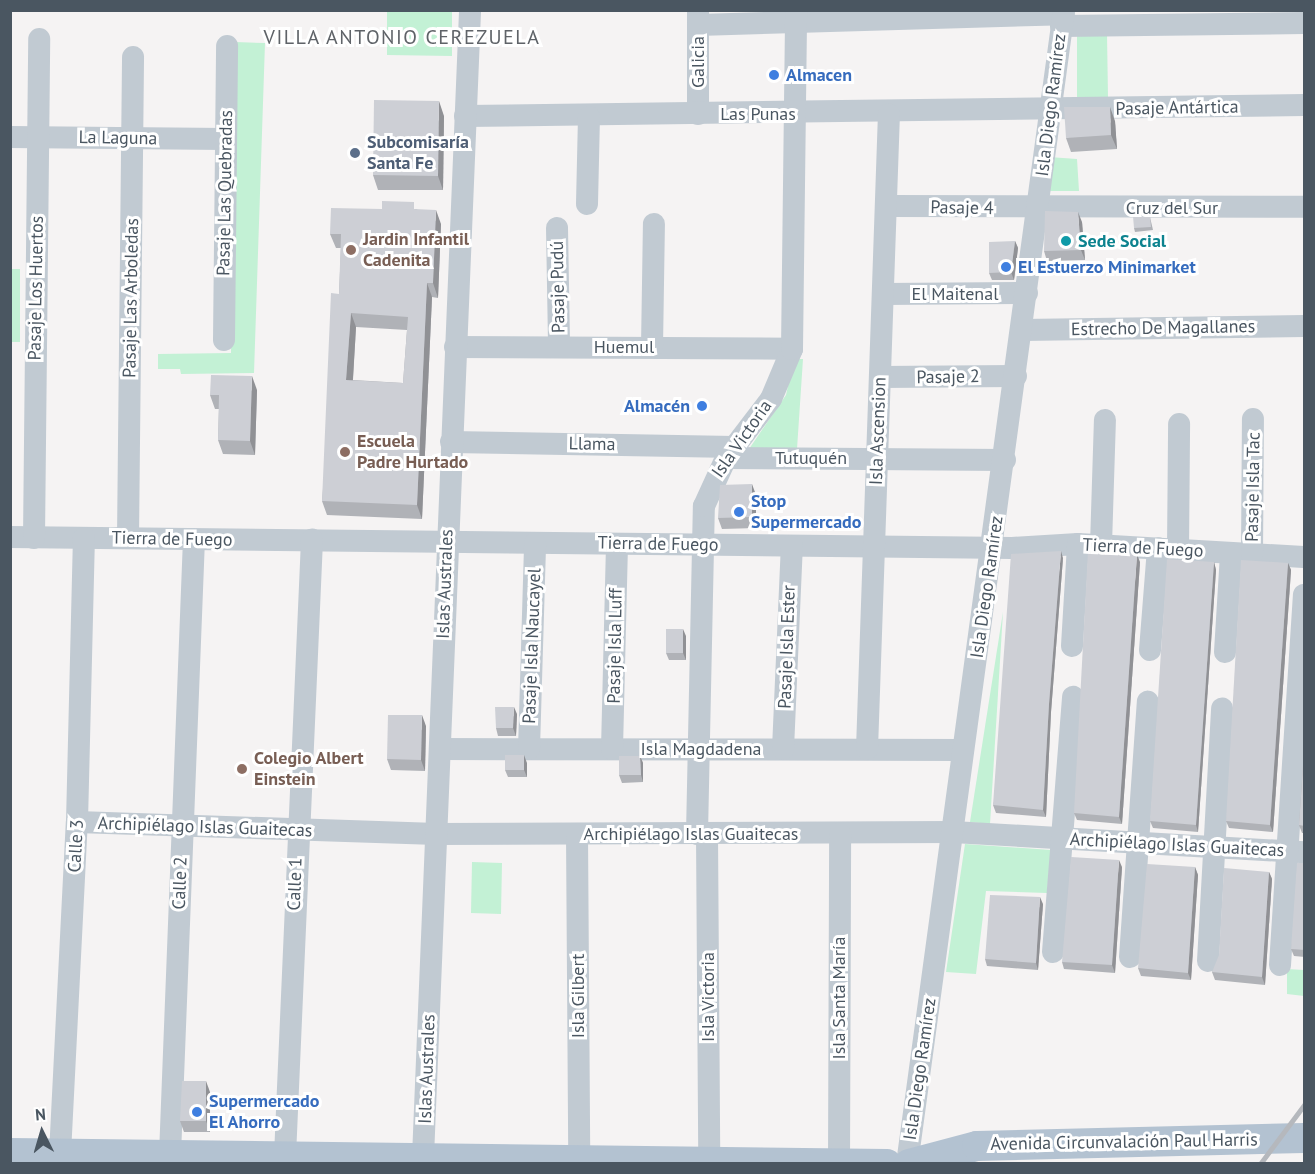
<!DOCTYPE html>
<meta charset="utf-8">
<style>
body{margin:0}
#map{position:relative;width:1315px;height:1174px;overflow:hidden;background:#f5f3f3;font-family:"PT Sans",sans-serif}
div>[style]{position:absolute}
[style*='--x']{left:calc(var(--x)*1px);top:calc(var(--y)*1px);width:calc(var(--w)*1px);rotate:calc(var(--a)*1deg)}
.green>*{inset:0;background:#c3f1d5}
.minor>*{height:22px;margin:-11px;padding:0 11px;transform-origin:11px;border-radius:11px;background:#c1cad2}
.major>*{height:30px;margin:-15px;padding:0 15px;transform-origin:15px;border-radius:15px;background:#b3c2d1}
.rail>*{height:4.5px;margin:-2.25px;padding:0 2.25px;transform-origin:2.25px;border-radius:2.25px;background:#b5b8bd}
.wall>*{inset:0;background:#b0b2b7}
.shaded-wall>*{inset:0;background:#909195}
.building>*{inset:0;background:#cdcfd5}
.dots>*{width:16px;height:16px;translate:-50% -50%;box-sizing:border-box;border:3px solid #fff;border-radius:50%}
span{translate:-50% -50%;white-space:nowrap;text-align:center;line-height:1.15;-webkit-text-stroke:6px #fff;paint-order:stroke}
.street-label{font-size:18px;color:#4a5661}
.shop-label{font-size:18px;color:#366cbe;font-weight:700}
.left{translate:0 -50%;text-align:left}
.right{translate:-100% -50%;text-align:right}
.service-label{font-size:18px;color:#4e5e75;font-weight:700}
.education-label{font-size:18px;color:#785e54;font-weight:700}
.culture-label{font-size:18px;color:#0d838f;font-weight:700}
.neighbourhood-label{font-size:20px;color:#5f6368;letter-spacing:1.5px}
.frame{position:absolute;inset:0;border:12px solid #4a5661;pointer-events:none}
.north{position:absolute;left:12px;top:1102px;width:60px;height:60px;-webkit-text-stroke:4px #fff;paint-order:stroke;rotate:355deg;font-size:16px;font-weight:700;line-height:24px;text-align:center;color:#4a5661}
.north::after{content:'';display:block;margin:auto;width:21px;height:27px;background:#4a5661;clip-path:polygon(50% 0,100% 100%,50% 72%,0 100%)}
</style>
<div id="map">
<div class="green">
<div style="clip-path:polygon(387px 11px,452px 11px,452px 56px,387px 55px)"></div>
<div style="clip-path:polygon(1107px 33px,1108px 98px,1077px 98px,1077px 34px)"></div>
<div style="clip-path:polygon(235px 42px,265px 43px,254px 373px,181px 374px,180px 369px,158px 369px,158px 354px,231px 353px)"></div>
<div style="clip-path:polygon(1049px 157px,1077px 159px,1079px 191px,1046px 191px)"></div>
<div style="clip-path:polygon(11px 269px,20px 269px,20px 342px,11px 342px)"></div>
<div style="clip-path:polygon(794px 359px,803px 359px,797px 449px,749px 449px,786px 395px)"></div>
<div style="clip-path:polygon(1003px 612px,990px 824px,970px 822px)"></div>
<div style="clip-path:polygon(965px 844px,1051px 850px,1047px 893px,986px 891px,976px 974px,946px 972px)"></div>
<div style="clip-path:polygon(472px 862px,502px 863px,501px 914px,471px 913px)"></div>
<div style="clip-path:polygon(1287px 969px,1304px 970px,1304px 996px,1287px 994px)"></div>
</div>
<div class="minor">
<div style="--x:698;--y:11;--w:103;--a:90"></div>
<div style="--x:698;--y:25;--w:366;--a:-1.7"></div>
<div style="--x:1061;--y:26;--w:243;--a:-0.7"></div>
<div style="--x:465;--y:116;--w:839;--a:-0.75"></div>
<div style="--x:10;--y:137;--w:216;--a:0.5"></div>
<div style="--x:587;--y:204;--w:87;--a:-88.7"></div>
<div style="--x:886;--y:206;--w:418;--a:0.1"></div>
<div style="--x:557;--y:228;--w:118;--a:89"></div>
<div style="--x:883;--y:294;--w:144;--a:-0.4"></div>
<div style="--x:1022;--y:330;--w:282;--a:-0.8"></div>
<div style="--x:224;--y:340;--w:294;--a:-89.4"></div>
<div style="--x:455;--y:347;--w:337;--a:0.3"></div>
<div style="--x:652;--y:347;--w:123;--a:-89.1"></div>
<div style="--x:880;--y:377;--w:136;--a:-0.4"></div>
<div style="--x:451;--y:442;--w:283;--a:1"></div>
<div style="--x:726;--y:458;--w:279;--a:0.4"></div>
<div style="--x:10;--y:537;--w:1002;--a:0.63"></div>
<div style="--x:1012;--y:548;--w:66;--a:-3.5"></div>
<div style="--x:1078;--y:544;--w:226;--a:3.3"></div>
<div style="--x:34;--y:538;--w:499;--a:-89.4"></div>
<div style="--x:128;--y:538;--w:481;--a:-89.4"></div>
<div style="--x:1101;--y:545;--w:125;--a:-88.2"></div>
<div style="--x:1178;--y:550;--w:126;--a:-89.5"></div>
<div style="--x:1252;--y:554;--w:135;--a:-89.6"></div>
<div style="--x:1072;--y:646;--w:102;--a:-86.6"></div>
<div style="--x:1150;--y:650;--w:102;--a:-85.5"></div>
<div style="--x:1225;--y:652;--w:99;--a:-86.5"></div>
<div style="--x:440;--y:749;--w:523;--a:0.11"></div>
<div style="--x:529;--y:749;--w:206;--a:-88.3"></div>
<div style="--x:612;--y:749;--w:205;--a:-88.6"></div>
<div style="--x:783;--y:749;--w:203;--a:-87.5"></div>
<div style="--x:867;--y:749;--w:635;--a:-88.02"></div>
<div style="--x:77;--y:822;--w:360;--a:1.9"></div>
<div style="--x:437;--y:834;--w:516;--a:-0.22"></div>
<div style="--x:953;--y:832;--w:352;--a:3.3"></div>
<div style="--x:577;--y:834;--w:325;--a:89.6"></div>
<div style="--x:697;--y:834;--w:328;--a:-88.8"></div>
<div style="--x:704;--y:506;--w:53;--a:-65.4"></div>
<div style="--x:726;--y:458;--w:74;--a:-52.7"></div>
<div style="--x:771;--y:399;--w:54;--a:-67.2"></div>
<div style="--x:792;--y:349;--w:339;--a:-89.3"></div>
<div style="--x:707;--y:834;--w:326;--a:89.6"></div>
<div style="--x:1053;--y:952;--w:256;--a:-85.5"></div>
<div style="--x:1130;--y:957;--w:256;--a:-86"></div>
<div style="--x:1208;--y:961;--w:253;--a:-86.8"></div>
<div style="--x:1280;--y:965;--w:371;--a:-86.3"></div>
<div style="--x:60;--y:1154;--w:332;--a:-87.1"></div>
<div style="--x:77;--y:822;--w:284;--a:-88.6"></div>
<div style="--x:170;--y:1155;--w:616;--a:-87.77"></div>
<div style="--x:285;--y:1156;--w:617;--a:-87.49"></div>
<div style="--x:423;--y:1157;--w:1148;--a:-87.65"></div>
<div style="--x:839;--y:1163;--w:329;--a:-89.8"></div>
<div style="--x:907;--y:1164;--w:1165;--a:-82.25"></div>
</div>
<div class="major">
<div style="--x:10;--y:1153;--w:877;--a:0.72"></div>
<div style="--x:909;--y:1164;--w:70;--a:-14.8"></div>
<div style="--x:977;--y:1146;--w:327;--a:-1.4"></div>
</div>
<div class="rail">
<div style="--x:1260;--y:1164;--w:74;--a:-53.3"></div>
</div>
<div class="wall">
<div style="clip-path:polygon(444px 116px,443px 190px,378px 190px,373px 175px)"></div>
<div style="clip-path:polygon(1115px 121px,1117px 149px,1071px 152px,1066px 138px)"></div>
<div style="clip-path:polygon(evenodd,382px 209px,416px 209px,441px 224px,438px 298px,432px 297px,422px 519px,327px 515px,322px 501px,339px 294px,341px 248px,336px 248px,330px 234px,382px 209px,356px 327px,407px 330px,403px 383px,353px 380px,356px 327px)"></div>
<div style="clip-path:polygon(1150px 217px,1153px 230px,1135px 232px,1134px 228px)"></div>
<div style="clip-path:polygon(1082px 222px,1085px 260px,1047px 261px,1044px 251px)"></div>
<div style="clip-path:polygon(1015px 241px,1018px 248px,1014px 280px,992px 280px,989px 273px)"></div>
<div style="clip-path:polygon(257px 390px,255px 455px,223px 454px,218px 440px,219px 409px,215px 409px,210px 395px)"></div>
<div style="clip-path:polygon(756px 495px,756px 528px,722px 529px,718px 518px)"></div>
<div style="clip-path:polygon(1063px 558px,1051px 712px,1046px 817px,996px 813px,993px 805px)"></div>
<div style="clip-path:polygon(1140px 562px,1122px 824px,1077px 820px,1074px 813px)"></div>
<div style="clip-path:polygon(1214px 562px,1216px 570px,1198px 832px,1153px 828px,1150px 821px)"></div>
<div style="clip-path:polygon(1288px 563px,1291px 570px,1273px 832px,1229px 828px,1226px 821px)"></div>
<div style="clip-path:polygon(686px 636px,686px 660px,669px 660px,666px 653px)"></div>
<div style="clip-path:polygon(517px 714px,516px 736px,498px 736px,496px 728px)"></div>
<div style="clip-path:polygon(426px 726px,425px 771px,391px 770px,387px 759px)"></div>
<div style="clip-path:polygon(1305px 737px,1305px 833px,1302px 833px,1299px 825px)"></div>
<div style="clip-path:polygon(640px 756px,643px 763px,643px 782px,622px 783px,619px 775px)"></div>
<div style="clip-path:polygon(527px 763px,527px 777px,508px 777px,505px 770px)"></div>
<div style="clip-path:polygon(1305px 863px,1305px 957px,1294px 956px,1291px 949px)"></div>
<div style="clip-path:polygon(1122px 867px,1115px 973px,1064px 969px,1062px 962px)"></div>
<div style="clip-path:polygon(1195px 867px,1198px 875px,1191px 980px,1141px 976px,1138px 968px)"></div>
<div style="clip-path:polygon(1269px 872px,1272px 879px,1265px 985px,1215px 980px,1212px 972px)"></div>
<div style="clip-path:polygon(1043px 904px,1038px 970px,987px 966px,985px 959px)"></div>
<div style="clip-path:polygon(210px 1092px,210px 1132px,184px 1132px,180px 1121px)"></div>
</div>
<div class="shaded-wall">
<div style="clip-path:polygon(439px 101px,444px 116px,443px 190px,438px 176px)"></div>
<div style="clip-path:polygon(1110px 107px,1115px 121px,1117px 149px,1111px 135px)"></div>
<div style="clip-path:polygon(436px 210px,441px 224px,438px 298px,433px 283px)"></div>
<div style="clip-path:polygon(1078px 212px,1082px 222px,1085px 260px,1081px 250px)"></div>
<div style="clip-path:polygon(1015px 241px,1018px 248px,1014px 280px,1011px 272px)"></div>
<div style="clip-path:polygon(427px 283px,432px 297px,422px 519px,417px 505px)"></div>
<div style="clip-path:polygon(351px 313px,356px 327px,352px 394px,346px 380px)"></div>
<div style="clip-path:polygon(252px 376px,257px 390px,255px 455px,250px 441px)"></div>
<div style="clip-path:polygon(752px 484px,756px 495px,756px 528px,752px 517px)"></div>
<div style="clip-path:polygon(1061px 551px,1063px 558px,1051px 712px,1046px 817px,1043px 810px,1049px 704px)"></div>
<div style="clip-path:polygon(1137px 554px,1140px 562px,1122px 824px,1119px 817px)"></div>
<div style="clip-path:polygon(1214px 562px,1216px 570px,1198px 832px,1196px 825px)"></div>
<div style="clip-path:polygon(1288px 563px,1291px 570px,1273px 832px,1270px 825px)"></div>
<div style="clip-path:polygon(683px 629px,686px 636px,686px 660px,683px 653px)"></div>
<div style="clip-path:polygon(514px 707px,517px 714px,516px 736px,513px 728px)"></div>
<div style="clip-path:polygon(422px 715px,426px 726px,425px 771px,421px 760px)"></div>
<div style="clip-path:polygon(524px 755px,527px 763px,527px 777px,524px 770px)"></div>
<div style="clip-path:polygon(640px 756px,643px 763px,643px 782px,641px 775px)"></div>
<div style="clip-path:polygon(1119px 860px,1122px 867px,1115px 973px,1112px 965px)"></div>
<div style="clip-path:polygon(1195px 867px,1198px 875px,1191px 980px,1188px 973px)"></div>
<div style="clip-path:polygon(1269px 872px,1272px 879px,1265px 985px,1262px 977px)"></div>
<div style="clip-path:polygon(1040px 897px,1043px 904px,1038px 970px,1036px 963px)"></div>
<div style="clip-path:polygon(206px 1081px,210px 1092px,210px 1132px,206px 1121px)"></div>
</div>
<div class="building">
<div style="clip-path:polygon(374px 100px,439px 101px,438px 176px,373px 175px)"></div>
<div style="clip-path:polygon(1064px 107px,1110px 107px,1111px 135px,1066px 138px)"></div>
<div style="clip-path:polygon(evenodd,382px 201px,414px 202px,414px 209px,436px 210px,433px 283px,427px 283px,417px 505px,322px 501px,331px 293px,339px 294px,341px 234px,330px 234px,331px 208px,382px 209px,382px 201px,351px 313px,408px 317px,403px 383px,346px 380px,351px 313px)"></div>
<div style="clip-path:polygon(1045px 211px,1078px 212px,1081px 250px,1044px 251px)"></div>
<div style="clip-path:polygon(1133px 216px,1150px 217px,1151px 227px,1134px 228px)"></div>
<div style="clip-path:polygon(1015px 241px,1011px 272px,989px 273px,989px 242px)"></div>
<div style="clip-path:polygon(211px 375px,252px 376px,250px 441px,218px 440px,219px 395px,210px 395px)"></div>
<div style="clip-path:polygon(752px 484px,752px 517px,718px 518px,720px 485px)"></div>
<div style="clip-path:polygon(1061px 551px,1049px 704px,1043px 810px,993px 805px,1011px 554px)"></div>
<div style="clip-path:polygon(1088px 551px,1137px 554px,1119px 817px,1074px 813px)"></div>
<div style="clip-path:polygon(1167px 559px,1214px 562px,1196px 825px,1150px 821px)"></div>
<div style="clip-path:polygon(1241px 560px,1288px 563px,1270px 825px,1226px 821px)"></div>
<div style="clip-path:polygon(666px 629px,683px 629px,683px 653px,666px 653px)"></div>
<div style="clip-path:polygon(495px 707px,514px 707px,513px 728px,496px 728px)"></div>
<div style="clip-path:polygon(388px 715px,422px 715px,421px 760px,387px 759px)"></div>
<div style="clip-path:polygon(1305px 737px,1305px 826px,1299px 825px)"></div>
<div style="clip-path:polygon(505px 755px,524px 755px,524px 770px,505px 770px)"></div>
<div style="clip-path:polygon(619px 756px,640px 756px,641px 775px,619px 775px)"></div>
<div style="clip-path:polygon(1071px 857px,1119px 860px,1112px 965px,1062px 962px)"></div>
<div style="clip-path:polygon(1297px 863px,1305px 863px,1305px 950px,1291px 949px)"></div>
<div style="clip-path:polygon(1147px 864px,1195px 867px,1188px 973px,1138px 968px)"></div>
<div style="clip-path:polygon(1224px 868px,1269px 872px,1262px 977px,1212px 972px,1219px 955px)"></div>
<div style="clip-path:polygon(990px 895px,1040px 897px,1036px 963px,985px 959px)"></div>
<div style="clip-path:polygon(182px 1081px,206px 1081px,206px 1121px,180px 1121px)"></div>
</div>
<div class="dots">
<div style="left:774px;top:75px;background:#3f7fe0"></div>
<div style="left:355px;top:153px;background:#5c6f8a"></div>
<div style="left:1066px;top:241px;background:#0f9aa8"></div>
<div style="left:351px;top:250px;background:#8d6e63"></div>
<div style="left:1006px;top:267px;background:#3f7fe0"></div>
<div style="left:702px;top:406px;background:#3f7fe0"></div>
<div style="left:345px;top:452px;background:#8d6e63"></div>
<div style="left:739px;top:512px;background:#3f7fe0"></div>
<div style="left:242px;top:769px;background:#8d6e63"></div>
<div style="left:197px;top:1112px;background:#3f7fe0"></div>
</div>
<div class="street-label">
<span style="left:698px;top:62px;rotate:-90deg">Galicia</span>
<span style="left:1051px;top:105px;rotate:-83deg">Isla Diego Ramírez</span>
<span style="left:1177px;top:108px;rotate:-1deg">Pasaje Antártica</span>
<span style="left:758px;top:114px">Las Punas</span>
<span style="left:118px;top:138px;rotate:1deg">La Laguna</span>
<span style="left:225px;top:193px;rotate:-89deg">Pasaje Las Quebradas</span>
<span style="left:962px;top:208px;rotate:1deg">Pasaje 4</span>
<span style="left:1172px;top:208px">Cruz del Sur</span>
<span style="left:558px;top:287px;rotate:-91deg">Pasaje Pudú</span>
<span style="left:36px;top:288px;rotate:-89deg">Pasaje Los Huertos</span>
<span style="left:955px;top:294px">El Maitenal</span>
<span style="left:131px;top:298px;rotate:-89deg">Pasaje Las Arboledas</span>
<span style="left:1163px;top:328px;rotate:-1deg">Estrecho De Magallanes</span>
<span style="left:624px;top:347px">Huemul</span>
<span style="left:948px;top:377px;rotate:-1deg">Pasaje 2</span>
<span style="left:878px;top:431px;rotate:-88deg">Isla Ascension</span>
<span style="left:742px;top:439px;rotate:-55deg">Isla Victoria</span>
<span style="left:592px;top:444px;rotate:1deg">Llama</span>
<span style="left:811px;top:458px">Tutuquén</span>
<span style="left:1253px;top:487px;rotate:-89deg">Pasaje Isla Tac</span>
<span style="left:172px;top:539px;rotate:1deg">Tierra de Fuego</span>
<span style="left:658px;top:544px;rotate:1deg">Tierra de Fuego</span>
<span style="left:1143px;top:548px;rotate:3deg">Tierra de Fuego</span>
<span style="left:445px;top:584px;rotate:-88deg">Islas Australes</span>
<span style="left:987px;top:587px;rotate:-82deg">Isla Diego Ramírez</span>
<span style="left:532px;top:646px;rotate:-88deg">Pasaje Isla Naucayel</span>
<span style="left:615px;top:646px;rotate:-89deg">Pasaje Isla Luff</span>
<span style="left:787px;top:647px;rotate:-88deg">Pasaje Isla Ester</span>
<span style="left:701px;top:749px">Isla Magdadena</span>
<span style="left:205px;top:827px;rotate:2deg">Archipiélago Islas Guaitecas</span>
<span style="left:691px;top:834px">Archipiélago Islas Guaitecas</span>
<span style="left:1177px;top:845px;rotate:3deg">Archipiélago Islas Guaitecas</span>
<span style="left:76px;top:846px;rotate:-87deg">Calle 3</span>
<span style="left:180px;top:883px;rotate:-88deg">Calle 2</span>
<span style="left:295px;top:884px;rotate:-88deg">Calle 1</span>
<span style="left:578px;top:996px;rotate:-90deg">Isla Gilbert</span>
<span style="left:708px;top:997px;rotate:-90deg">Isla Victoria</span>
<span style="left:839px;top:998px;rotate:-90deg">Isla Santa María</span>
<span style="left:427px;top:1069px;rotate:-88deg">Islas Australes</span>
<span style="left:920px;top:1069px;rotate:-82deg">Isla Diego Ramírez</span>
<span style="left:1124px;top:1142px;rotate:-1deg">Avenida Circunvalación Paul Harris</span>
</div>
<div class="shop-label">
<span class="left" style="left:786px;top:75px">Almacen</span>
<span class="left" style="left:1018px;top:267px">El Estuerzo Minimarket</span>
<span class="right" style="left:690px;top:406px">Almacén</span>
<span class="left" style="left:751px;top:512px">Stop<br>Supermercado</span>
<span class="left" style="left:209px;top:1112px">Supermercado<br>El Ahorro</span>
</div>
<div class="service-label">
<span class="left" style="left:367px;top:153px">Subcomisaría<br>Santa Fe</span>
</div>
<div class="education-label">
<span class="left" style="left:363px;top:250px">Jardin Infantil<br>Cadenita</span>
<span class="left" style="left:357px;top:452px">Escuela<br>Padre Hurtado</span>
<span class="left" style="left:254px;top:769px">Colegio Albert<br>Einstein</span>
</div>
<div class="culture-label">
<span class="left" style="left:1078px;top:241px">Sede Social</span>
</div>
<div class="neighbourhood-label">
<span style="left:402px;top:37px">VILLA ANTONIO CEREZUELA</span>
</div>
<div class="frame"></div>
<div class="north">N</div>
</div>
